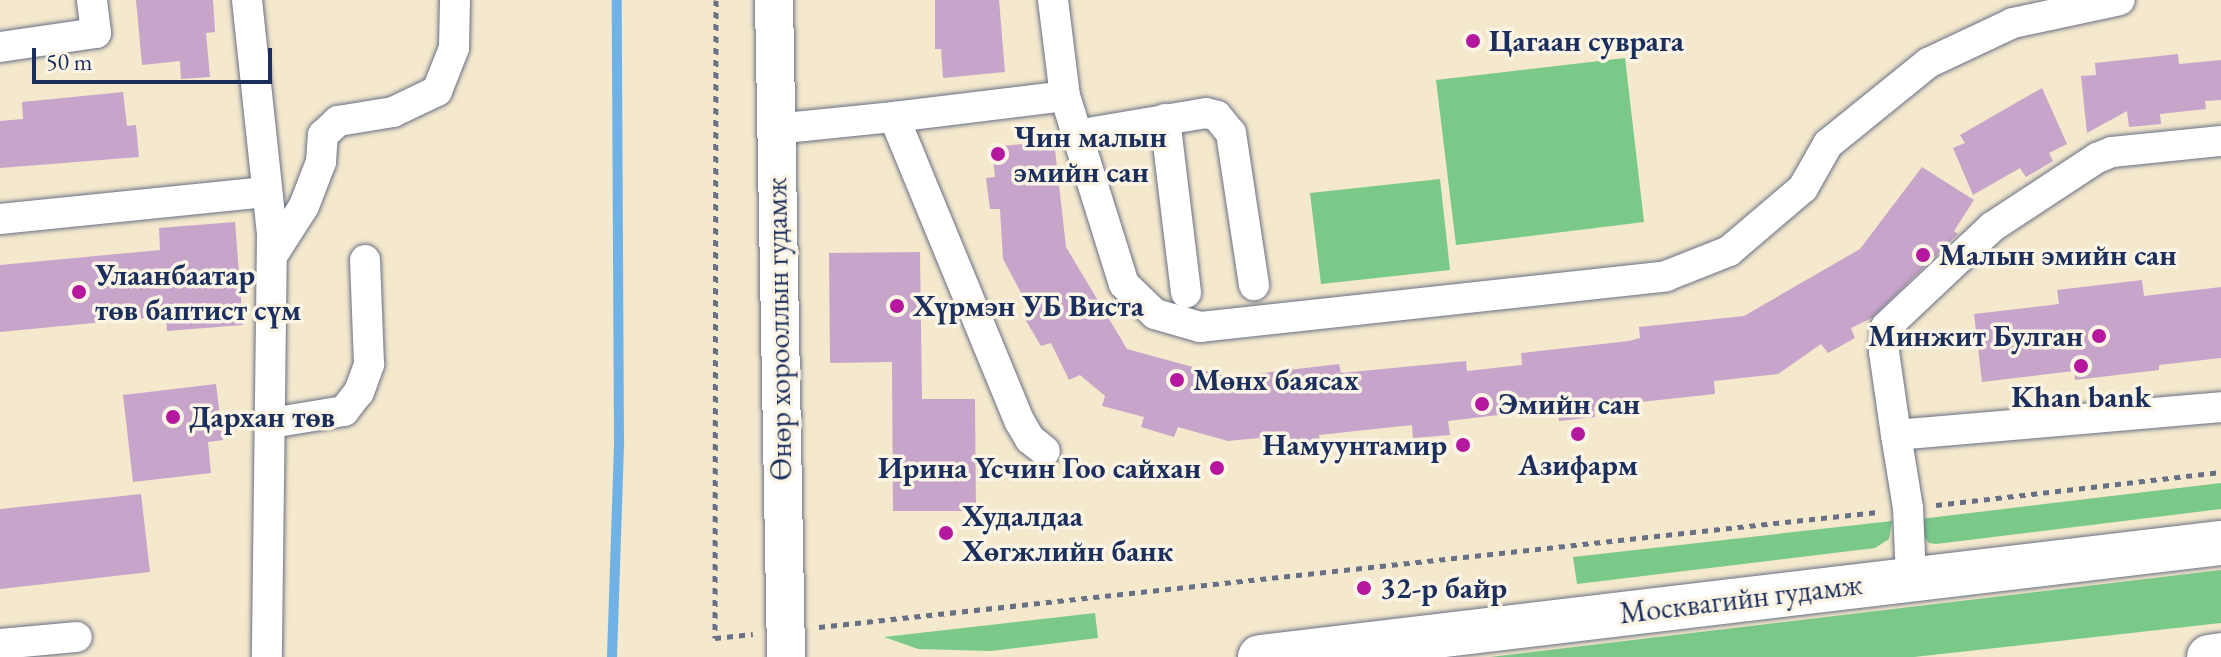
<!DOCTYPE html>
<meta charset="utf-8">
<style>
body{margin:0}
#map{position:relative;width:2221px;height:657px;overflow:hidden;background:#f4e8cd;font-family:"EB Garamond",serif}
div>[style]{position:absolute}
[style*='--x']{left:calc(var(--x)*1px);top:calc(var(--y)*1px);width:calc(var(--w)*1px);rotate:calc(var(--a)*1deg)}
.green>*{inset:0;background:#7ac989}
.stream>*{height:10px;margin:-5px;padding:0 5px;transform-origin:5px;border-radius:5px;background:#70b2e5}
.building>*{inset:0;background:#c7a4c9}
.path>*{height:5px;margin-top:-2.5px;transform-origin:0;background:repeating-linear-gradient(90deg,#677085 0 6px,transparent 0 12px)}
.roads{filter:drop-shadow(0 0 2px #677085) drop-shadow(0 0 2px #677085)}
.minor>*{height:30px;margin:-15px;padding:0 15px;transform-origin:15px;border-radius:15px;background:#fff}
.major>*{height:38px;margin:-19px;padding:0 19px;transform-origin:19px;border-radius:19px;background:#fff}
.highway>*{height:44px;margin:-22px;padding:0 22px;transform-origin:22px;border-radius:22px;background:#fff}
.dots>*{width:22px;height:22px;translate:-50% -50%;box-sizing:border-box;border:4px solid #fcf5e5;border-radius:50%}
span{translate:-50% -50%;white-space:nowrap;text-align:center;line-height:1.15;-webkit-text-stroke:7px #fcf5e5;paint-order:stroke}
.poi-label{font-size:30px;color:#1b2f5e;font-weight:700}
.left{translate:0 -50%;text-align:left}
.right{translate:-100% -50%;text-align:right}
.street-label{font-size:30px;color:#1b2f5e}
.scale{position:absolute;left:32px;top:48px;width:240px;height:36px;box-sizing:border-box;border:4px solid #1b2f5e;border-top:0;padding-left:10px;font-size:24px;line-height:28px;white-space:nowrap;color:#1b2f5e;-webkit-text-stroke:6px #fcf5e5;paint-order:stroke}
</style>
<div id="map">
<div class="green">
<div style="clip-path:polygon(1625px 58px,1644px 222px,1456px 245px,1436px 80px)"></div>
<div style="clip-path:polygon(1440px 179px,1450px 270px,1321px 284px,1310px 193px)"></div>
<div style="clip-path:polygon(2221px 483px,2221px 509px,1936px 544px,1929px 543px,1921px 531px,1920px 519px)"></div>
<div style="clip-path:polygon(1892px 521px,1889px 539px,1875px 548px,1577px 584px,1573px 557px)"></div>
<div style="clip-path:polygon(2221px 570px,2221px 623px,1914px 657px,1490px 657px)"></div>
<div style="clip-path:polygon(1095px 613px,1098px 638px,991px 651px,918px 649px,884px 637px)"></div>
</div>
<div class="stream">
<div style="--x:612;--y:657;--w:216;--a:-88.1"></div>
<div style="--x:619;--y:441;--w:441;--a:-90.3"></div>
</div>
<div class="building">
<div style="clip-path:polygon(136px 0,213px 0,215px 32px,206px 33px,210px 77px,181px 79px,180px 61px,142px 65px)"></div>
<div style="clip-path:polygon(935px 0,999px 0,1005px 72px,943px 78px,941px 49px,935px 49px)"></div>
<div style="clip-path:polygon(2178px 54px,2179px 64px,2221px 60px,2221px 100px,2205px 101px,2206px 109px,2160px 114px,2161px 124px,2129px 127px,2127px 111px,2087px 133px,2081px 76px,2096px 75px,2095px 63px)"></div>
<div style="clip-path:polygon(2042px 88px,2067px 144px,2049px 153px,2053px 161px,2026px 177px,2020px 168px,1973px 195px,1953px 148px,1965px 143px,1960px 135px)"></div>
<div style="clip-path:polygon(123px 92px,127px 126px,136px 125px,139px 157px,0 168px,0 121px,23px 119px,22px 102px)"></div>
<div style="clip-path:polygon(1054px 141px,1066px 247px,1127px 349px,1229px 377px,1339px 364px,1341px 373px,1466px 361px,1467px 371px,1522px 365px,1521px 353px,1629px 341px,1640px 338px,1639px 327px,1744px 316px,1860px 249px,1922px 167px,1974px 200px,1954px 231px,1958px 234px,1872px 318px,1851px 328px,1855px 338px,1828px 353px,1821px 344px,1778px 374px,1714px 381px,1715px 394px,1594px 407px,1595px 417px,1559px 421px,1558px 408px,1448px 421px,1450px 435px,1413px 438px,1412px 425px,1319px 435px,1320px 441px,1292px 444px,1289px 435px,1228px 441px,1178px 427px,1174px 437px,1141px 427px,1144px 417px,1102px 406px,1105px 396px,1080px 375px,1069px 380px,1051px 343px,1041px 346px,1025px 319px,1032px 313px,1003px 259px,1000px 209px,990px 209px,986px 178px,995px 177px,992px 147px)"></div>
<div style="clip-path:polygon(235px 222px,243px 325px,167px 331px,166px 316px,0 332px,0 265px,160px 250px,159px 228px)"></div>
<div style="clip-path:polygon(920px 252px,922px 399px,975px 399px,976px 511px,893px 511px,892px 362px,830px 363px,829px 253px)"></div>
<div style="clip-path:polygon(2142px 280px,2144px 296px,2221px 287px,2221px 358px,2159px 365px,2159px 370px,2075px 380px,2074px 371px,1982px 382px,1974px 314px,2059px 304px,2057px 290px)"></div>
<div style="clip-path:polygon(216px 384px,223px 440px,208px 442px,211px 473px,133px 482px,123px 395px)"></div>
<div style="clip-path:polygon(141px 494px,150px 572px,0 589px,0 509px)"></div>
</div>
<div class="path">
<div style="--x:716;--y:0;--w:638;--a:90.09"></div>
<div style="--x:715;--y:638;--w:38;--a:-6"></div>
<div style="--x:1936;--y:505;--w:287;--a:-6.6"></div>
<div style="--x:819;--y:627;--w:1065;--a:-6.2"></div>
</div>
<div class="roads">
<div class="minor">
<div style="--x:247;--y:0;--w:236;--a:83.9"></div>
<div style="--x:272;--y:235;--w:422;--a:90.7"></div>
<div style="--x:1053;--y:0;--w:97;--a:82.9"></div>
<div style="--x:0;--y:47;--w:97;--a:-8.3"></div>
<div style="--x:96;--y:33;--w:33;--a:-97"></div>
<div style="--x:894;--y:117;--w:172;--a:-7"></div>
<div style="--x:1065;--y:96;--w:197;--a:72.6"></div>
<div style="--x:1124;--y:284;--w:43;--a:44.1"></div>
<div style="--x:1155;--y:314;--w:47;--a:16.1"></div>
<div style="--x:1200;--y:327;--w:469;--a:-6.2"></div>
<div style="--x:1666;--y:276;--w:68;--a:-21.6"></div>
<div style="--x:1729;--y:251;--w:97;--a:-40.4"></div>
<div style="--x:1803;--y:188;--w:51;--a:-60.4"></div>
<div style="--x:1828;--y:144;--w:129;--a:-39"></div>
<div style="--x:1928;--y:63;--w:94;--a:-25.2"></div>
<div style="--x:2013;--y:23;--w:109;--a:-12.1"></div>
<div style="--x:1165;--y:119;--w:175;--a:83.1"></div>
<div style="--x:775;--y:129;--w:120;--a:-5.8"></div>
<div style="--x:894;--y:117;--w:330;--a:67.6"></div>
<div style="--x:1020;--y:422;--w:20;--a:60"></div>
<div style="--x:1030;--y:439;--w:19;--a:39"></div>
<div style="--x:1076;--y:135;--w:132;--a:-9.6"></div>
<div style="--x:1206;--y:113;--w:11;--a:15"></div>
<div style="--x:1217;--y:116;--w:22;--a:51"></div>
<div style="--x:1231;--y:133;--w:154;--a:81.4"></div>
<div style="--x:0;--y:219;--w:267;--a:-5.8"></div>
<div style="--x:272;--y:256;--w:59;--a:-57.4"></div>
<div style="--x:304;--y:206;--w:47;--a:-68.9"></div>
<div style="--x:321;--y:162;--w:27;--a:-86"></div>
<div style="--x:323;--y:135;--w:21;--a:-43"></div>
<div style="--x:338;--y:121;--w:56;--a:-9.3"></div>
<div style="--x:393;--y:112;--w:49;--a:-25.5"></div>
<div style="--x:437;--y:91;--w:46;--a:-68.4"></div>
<div style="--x:454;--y:48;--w:48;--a:-88.8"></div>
<div style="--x:271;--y:423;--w:74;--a:-9.3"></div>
<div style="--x:344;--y:411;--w:24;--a:-52"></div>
<div style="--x:359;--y:392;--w:30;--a:-70"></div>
<div style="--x:369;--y:364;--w:104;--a:-92.2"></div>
<div style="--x:1896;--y:435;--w:84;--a:-98.2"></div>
<div style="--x:1884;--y:352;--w:25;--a:-85"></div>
<div style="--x:1886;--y:327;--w:146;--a:-43.3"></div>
<div style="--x:1992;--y:227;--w:126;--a:-33.3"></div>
<div style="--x:2097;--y:158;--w:16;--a:-22"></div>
<div style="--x:2112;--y:152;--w:110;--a:-5.8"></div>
<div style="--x:1911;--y:579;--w:71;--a:-92.4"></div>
<div style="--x:1908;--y:508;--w:74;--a:-99.3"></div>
<div style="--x:1896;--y:435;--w:326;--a:-4.9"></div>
<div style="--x:0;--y:644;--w:77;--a:-5.2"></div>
</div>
<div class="major">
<div style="--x:774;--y:0;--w:657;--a:88.95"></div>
</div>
<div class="highway">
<div style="--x:1260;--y:657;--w:968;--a:-6.77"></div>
<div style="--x:2209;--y:657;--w:12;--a:-9"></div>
</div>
</div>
<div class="dots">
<div style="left:1473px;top:41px;background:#b5179e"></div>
<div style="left:998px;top:154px;background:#b5179e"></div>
<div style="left:1923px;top:255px;background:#b5179e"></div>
<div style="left:79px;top:292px;background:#b5179e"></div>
<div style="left:897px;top:306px;background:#b5179e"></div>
<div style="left:2099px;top:336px;background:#b5179e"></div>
<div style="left:2081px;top:366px;background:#b5179e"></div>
<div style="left:1177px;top:380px;background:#b5179e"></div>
<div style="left:1482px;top:404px;background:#b5179e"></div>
<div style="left:173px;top:417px;background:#b5179e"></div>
<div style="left:1578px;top:434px;background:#b5179e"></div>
<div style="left:1463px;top:445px;background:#b5179e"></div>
<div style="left:1217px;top:468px;background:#b5179e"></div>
<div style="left:946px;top:533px;background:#b5179e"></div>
<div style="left:1364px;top:588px;background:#b5179e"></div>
</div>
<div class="poi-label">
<span class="left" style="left:1489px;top:41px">Цагаан суврага</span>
<span class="left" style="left:1014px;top:154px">Чин малын<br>эмийн сан</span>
<span class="left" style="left:1939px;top:255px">Малын эмийн сан</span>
<span class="left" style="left:95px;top:292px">Улаанбаатар<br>төв баптист сүм</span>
<span class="left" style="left:913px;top:306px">Хүрмэн УБ Виста</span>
<span class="right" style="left:2083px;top:336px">Минжит Булган</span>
<span class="left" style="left:1193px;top:380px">Мөнх баясах</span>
<span style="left:2081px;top:397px">Khan bank</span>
<span class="left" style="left:1498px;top:404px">Эмийн сан</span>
<span class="left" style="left:189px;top:417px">Дархан төв</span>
<span class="right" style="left:1447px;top:445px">Намуунтамир</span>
<span style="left:1578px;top:465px">Азифарм</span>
<span class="right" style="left:1201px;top:468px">Ирина Үсчин Гоо сайхан</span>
<span class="left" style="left:962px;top:533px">Худалдаа<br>Хөгжлийн банк</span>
<span class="left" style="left:1380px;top:588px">32-р байр</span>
</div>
<div class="street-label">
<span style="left:779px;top:329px;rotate:-91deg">Өнөр хорооллын гудамж</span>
<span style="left:1741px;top:599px;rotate:-7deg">Москвагийн гудамж</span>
</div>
<div class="scale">50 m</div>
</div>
